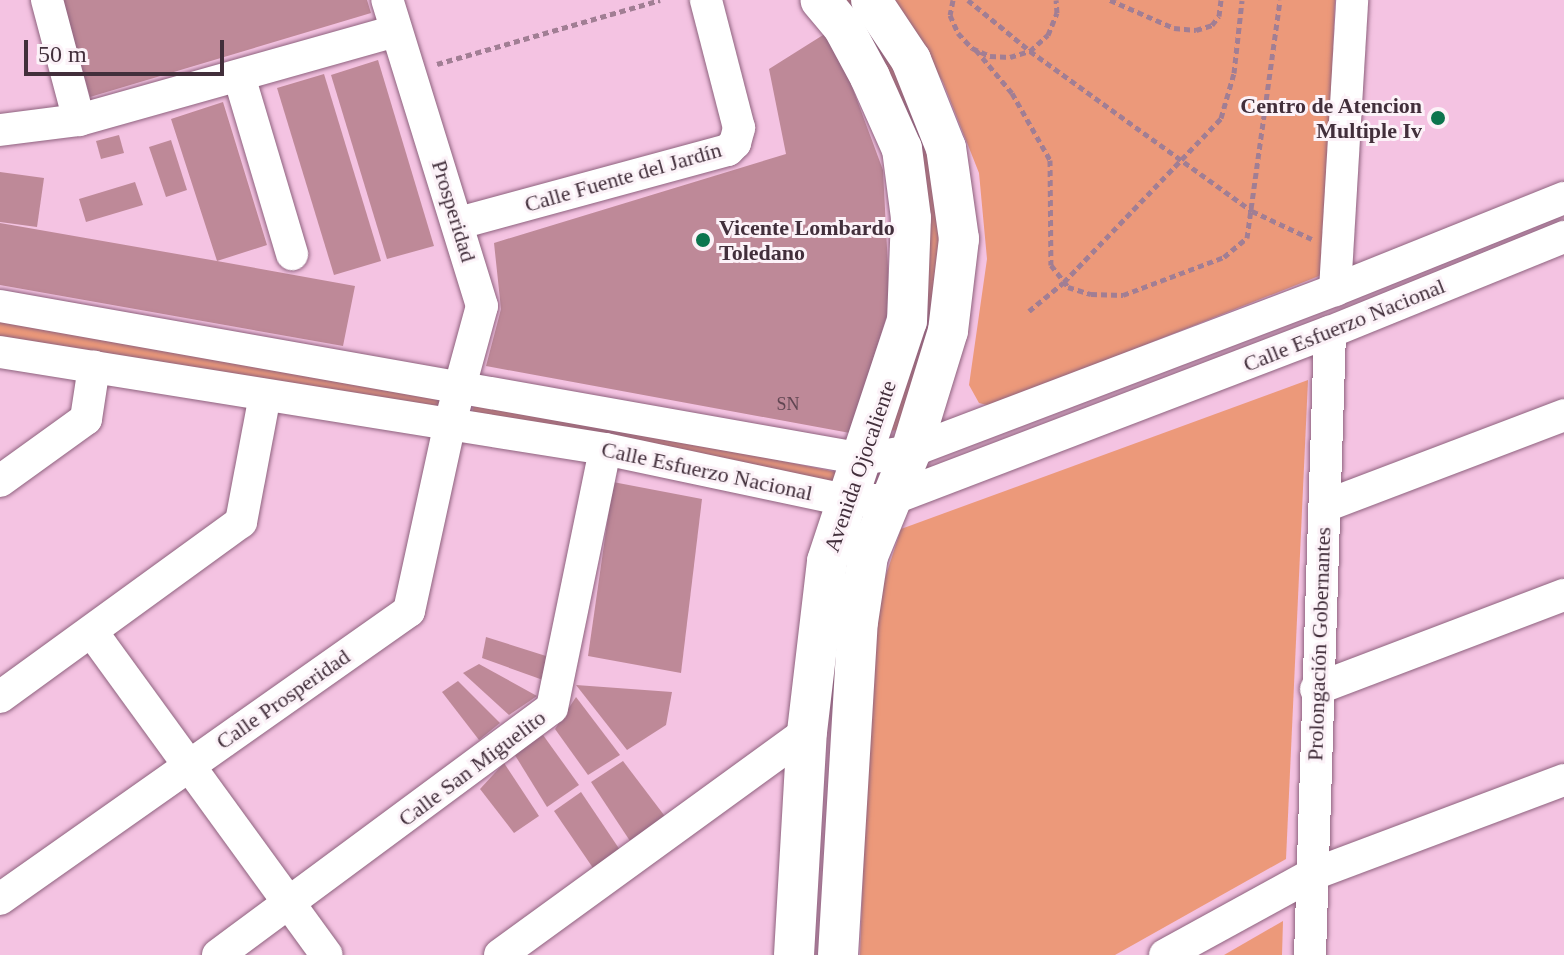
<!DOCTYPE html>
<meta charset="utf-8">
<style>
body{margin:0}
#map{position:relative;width:1564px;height:955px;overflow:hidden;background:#f4c3e2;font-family:Georgia,serif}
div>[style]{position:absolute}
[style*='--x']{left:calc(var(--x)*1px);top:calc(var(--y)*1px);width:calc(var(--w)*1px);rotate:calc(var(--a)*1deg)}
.green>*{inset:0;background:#ec997a}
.building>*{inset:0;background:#be8998}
.path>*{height:5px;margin-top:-2.5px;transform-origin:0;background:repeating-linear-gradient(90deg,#a17e94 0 6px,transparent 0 10px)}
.roads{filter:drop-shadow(0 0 2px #8e627e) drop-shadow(0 0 2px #8e627e)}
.minor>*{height:32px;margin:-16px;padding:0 16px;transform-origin:16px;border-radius:16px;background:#fff}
.major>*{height:40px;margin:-20px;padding:0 20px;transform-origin:20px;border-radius:20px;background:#fff}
.dots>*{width:22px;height:22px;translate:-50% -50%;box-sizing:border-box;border:4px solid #fcf2f8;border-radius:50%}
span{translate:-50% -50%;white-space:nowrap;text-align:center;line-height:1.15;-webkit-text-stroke:6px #fcf2f8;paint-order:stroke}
.number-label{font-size:18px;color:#614652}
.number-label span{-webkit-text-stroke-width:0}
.poi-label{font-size:22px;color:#422f3b;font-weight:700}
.right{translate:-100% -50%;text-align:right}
.left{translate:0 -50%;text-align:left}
.street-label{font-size:22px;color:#422f3b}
.scale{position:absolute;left:24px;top:40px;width:200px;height:36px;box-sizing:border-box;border:4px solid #422f3b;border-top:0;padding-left:10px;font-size:24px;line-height:28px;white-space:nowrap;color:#422f3b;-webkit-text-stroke:6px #fcf2f8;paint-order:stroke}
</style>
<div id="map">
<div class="green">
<div style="clip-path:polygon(831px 0,853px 0,881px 39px,932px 153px,941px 218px,936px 316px,902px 430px,884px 431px,925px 264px)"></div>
<div style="clip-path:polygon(892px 0,1335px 0,1324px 274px,991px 406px,979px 403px,969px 385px,987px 259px,979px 173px,943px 82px)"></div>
<div style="clip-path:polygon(0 315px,449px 392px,444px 416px,0 342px)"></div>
<div style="clip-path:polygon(1308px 380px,1286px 859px,1115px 955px,860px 955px,872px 618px,901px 529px)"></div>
<div style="clip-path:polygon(474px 399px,841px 473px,837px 488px,473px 412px)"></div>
<div style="clip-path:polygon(1283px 921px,1282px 955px,1224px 955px)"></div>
</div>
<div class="building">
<div style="clip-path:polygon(62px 0,367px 0,371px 13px,90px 97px)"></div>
<div style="clip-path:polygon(831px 30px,883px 170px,890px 306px,850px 433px,486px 366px,501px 309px,494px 243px,786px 154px,769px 69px)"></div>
<div style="clip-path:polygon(378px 60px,434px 246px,387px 259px,331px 75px)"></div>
<div style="clip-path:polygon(324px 74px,381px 261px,334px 275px,277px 88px)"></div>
<div style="clip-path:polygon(223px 102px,267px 245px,217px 261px,355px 286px,343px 346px,0 285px,0 223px,217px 261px,171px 119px)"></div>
<div style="clip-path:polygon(119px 135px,124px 153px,101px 159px,96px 141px)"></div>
<div style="clip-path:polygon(171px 140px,187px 190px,166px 197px,149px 147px)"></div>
<div style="clip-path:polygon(0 172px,44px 178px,37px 227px,0 222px)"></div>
<div style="clip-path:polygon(135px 182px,143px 205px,86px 222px,79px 199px)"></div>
<div style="clip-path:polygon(613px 482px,702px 499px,681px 673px,588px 656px)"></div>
<div style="clip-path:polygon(486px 637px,546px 656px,543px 680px,482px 658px)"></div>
<div style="clip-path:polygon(479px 664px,537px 696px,509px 715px,463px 673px)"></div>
<div style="clip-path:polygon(458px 681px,500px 723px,479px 740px,442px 692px)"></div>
<div style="clip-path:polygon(576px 685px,672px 692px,666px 725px,627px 750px)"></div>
<div style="clip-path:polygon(576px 697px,620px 755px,588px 775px,555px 729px)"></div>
<div style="clip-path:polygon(543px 735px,579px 785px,547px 807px,513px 752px)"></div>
<div style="clip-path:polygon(623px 761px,667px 819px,632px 844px,591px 782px)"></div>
<div style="clip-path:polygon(504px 763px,539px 816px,514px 833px,480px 789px)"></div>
<div style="clip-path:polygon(581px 792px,620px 850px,593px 868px,554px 811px)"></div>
</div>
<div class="path">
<div style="--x:953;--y:0;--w:15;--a:101"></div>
<div style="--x:950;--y:15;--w:20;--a:66"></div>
<div style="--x:958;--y:33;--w:21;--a:47"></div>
<div style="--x:972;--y:48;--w:20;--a:24"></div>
<div style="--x:990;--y:56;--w:20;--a:3"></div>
<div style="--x:1010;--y:57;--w:21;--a:-17"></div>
<div style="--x:1030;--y:51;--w:24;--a:-42"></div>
<div style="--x:1048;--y:35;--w:24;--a:-68"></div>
<div style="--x:1057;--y:13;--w:13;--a:-94"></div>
<div style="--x:968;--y:0;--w:80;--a:39.4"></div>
<div style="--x:1030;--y:51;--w:274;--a:35.8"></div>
<div style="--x:1252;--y:211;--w:66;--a:25"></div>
<div style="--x:1110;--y:0;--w:70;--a:23.6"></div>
<div style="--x:1174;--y:28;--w:22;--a:5"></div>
<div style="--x:1196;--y:30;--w:17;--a:-17"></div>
<div style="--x:1212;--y:25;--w:11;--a:-52"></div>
<div style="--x:1219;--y:16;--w:16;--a:-83"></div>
<div style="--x:976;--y:50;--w:56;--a:50.1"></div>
<div style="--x:1012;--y:93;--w:77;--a:60.4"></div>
<div style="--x:1050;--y:160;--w:105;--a:89.5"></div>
<div style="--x:1051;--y:265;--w:28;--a:52"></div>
<div style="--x:1068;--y:287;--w:24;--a:17"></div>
<div style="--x:1091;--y:294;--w:32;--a:2"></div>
<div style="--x:1123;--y:295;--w:108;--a:-20.6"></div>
<div style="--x:1224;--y:257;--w:30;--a:-40"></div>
<div style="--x:1247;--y:238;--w:240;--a:-82.1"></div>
<div style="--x:437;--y:64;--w:232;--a:-16"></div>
<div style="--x:1029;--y:311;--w:45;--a:-39.6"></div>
<div style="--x:1064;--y:282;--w:227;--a:-46.2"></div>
<div style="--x:1221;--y:118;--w:47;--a:-73.9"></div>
<div style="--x:1234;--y:73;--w:73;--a:-83.7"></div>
</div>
<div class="roads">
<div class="minor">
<div style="--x:47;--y:0;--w:124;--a:75.1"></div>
<div style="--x:239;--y:76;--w:186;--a:73.4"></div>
<div style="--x:0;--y:130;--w:80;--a:-7.2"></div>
<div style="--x:79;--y:120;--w:329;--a:-15.7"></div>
<div style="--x:459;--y:223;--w:279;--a:-15.2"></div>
<div style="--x:728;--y:150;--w:10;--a:-45"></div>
<div style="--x:735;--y:143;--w:16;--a:-75"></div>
<div style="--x:739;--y:128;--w:132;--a:-104.5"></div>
<div style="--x:1335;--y:290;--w:290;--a:-86.6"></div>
<div style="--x:0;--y:306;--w:875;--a:10.06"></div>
<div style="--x:862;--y:459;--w:50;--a:-9.3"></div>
<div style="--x:911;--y:451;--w:454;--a:-20.8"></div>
<div style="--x:1335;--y:290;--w:247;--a:-21.9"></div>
<div style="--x:0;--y:352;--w:613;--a:9.11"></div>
<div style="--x:605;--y:449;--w:245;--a:12"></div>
<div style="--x:845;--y:500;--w:44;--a:0"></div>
<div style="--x:889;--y:500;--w:472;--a:-20.9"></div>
<div style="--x:1330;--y:332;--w:253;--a:-22.1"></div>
<div style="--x:0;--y:481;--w:106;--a:-35.8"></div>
<div style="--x:86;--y:419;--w:53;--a:-81.3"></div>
<div style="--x:1325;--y:506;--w:256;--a:-20.8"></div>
<div style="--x:92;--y:632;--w:399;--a:54"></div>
<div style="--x:1316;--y:689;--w:265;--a:-20.8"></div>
<div style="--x:0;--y:697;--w:298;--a:-36"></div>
<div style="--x:241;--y:522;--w:129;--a:-79.3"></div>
<div style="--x:0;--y:899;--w:500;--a:-35.15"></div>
<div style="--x:409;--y:611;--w:192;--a:-77.7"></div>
<div style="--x:450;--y:423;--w:121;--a:-74.7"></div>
<div style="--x:482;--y:306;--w:320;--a:-107.2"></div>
<div style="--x:218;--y:955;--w:415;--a:-36.5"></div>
<div style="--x:552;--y:708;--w:264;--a:-78.4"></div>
<div style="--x:500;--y:955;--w:379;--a:-36"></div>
<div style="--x:1165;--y:955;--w:166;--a:-28.7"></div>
<div style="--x:1311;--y:875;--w:270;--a:-20.6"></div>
<div style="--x:1310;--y:955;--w:623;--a:-88.16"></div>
</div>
<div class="major">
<div style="--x:794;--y:955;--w:223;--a:-86.7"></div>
<div style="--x:807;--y:732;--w:172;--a:-83.3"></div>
<div style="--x:827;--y:561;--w:253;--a:-71.6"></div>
<div style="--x:907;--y:321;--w:103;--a:-87.8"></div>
<div style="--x:911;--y:218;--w:70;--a:-97.4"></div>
<div style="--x:902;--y:149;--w:79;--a:-114"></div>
<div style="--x:870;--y:77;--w:57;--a:-118.4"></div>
<div style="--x:843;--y:27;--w:35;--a:-130"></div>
<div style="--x:838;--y:955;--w:334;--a:-86.6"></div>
<div style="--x:858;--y:622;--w:67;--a:-81.4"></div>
<div style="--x:868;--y:556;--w:113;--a:-67.7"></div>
<div style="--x:911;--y:451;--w:126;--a:-72.9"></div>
<div style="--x:948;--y:331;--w:93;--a:-83.2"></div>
<div style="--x:959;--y:239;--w:92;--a:-98.1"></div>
<div style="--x:946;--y:148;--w:95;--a:-111.7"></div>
<div style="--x:911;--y:60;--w:72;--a:-123.7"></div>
</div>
</div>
<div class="dots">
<div style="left:1438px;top:118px;background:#0c754e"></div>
<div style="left:703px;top:240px;background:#0c754e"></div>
</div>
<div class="number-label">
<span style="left:788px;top:404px">SN</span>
</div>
<div class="poi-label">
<span class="right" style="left:1422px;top:118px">Centro de Atencion<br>Multiple Iv</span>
<span class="left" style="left:719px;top:240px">Vicente Lombardo<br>Toledano</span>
</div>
<div class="street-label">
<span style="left:623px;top:177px;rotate:-16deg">Calle Fuente del Jardín</span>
<span style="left:454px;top:211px;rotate:73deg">Prosperidad</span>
<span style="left:1344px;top:325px;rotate:-22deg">Calle Esfuerzo Nacional</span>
<span style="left:860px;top:466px;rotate:-71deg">Avenida Ojocaliente</span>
<span style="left:707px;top:471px;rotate:12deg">Calle Esfuerzo Nacional</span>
<span style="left:1319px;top:644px;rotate:-88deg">Prolongación Gobernantes</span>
<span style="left:283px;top:699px;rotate:-35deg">Calle Prosperidad</span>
<span style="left:472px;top:768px;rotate:-37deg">Calle San Miguelito</span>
</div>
<div class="scale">50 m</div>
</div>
